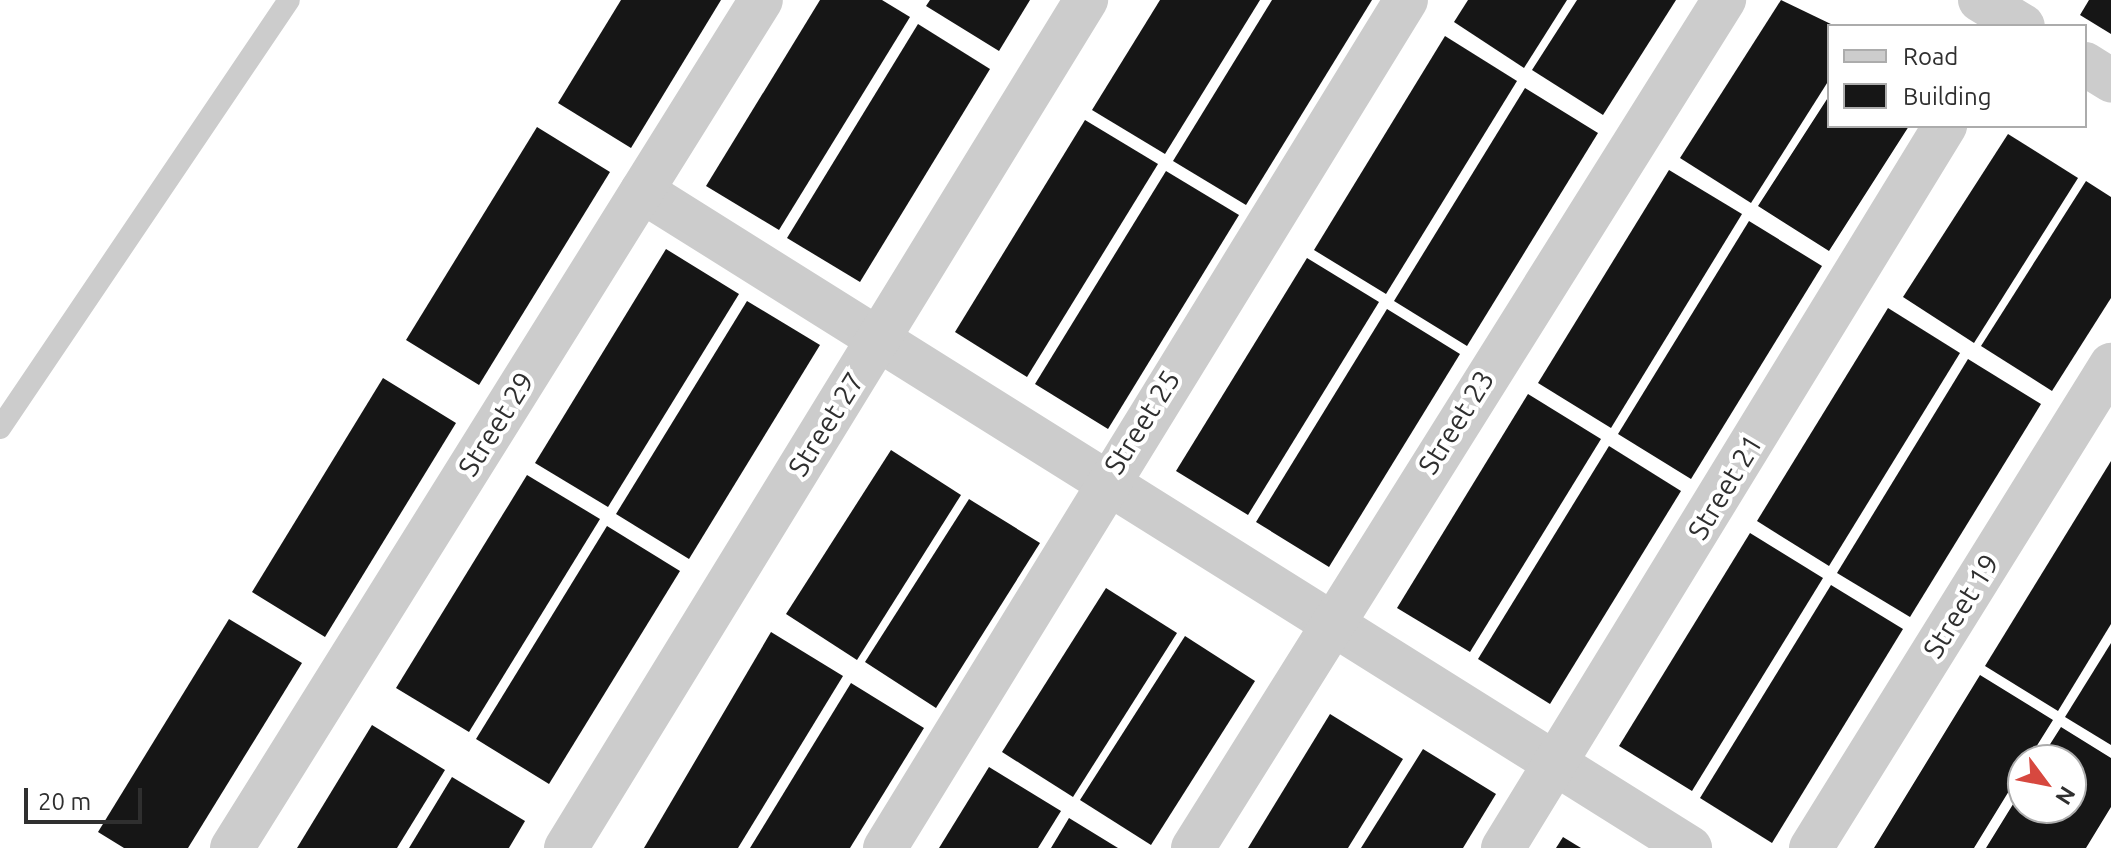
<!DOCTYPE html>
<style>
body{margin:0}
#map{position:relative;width:2111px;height:848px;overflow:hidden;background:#fff;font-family:Ubuntu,sans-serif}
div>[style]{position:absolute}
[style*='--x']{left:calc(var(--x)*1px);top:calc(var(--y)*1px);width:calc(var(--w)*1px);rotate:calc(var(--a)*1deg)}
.building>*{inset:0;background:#161616}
.service>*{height:22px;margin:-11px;padding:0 11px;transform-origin:11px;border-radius:11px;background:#ccc}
.minor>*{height:44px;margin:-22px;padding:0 22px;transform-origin:22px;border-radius:22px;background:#ccc}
span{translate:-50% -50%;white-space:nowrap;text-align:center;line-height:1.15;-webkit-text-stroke:8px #fff;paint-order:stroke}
.street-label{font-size:28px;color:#2f2f2f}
.legend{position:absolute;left:1827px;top:24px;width:260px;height:104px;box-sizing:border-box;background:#fff;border:2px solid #acacac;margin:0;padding:10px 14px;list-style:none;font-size:24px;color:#2f2f2f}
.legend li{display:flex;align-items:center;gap:16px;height:40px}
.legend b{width:40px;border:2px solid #acacac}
.north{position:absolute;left:2007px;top:744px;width:80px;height:80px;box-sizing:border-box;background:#fff;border:2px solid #acacac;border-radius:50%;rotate:122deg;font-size:22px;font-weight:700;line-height:32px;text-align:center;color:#2f2f2f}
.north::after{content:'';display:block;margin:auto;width:28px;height:36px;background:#d7483f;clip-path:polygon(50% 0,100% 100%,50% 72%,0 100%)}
.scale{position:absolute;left:24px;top:788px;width:118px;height:36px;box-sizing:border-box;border:4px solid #2f2f2f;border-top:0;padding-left:10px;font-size:24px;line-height:28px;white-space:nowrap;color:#2f2f2f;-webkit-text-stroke:6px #fff;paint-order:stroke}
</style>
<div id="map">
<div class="building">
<div style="clip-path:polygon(621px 0,721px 0,631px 148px,558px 103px)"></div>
<div style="clip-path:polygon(820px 0,882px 0,910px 17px,779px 230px,706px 186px)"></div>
<div style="clip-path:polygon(930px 0,1030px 0,999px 51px,926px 6px)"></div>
<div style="clip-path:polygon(1160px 0,1260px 0,1165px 154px,1092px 110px)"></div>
<div style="clip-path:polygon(1272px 0,1372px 0,1246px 205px,1173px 161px)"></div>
<div style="clip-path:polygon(1468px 0,1567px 0,1524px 68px,1454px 22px)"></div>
<div style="clip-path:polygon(1577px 0,1676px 0,1603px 115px,1532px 70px)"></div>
<div style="clip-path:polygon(1781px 0,1835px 26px,1829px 80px,1751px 203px,1680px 158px)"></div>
<div style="clip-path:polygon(2089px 0,2111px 0,2111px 34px,2080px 15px)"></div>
<div style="clip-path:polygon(918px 24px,990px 69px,860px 282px,787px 238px)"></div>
<div style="clip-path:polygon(1445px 36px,1517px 81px,1386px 294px,1314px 250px)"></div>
<div style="clip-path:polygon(1525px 88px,1598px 133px,1467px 346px,1394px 301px)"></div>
<div style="clip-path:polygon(1829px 96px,1829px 126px,1909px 126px,1829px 251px,1758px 206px)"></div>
<div style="clip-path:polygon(1085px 120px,1158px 164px,1027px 377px,955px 332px)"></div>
<div style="clip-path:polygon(537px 127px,610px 172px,479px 385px,406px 340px)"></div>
<div style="clip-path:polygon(2008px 134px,2078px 178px,1974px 343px,1903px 297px)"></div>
<div style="clip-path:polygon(1669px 170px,1742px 214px,1611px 428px,1538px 383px)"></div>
<div style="clip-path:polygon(1166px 171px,1239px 215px,1108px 429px,1035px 384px)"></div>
<div style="clip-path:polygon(2086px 181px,2111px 197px,2111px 298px,2052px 391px,1981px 346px)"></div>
<div style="clip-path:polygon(1749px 221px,1822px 266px,1691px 479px,1618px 434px)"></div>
<div style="clip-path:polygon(666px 249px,739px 294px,608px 507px,535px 463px)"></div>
<div style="clip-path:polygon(1307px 258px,1379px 302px,1248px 515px,1176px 471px)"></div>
<div style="clip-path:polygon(747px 301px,820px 345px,689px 559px,616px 514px)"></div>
<div style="clip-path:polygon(1888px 308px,1960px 353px,1829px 566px,1757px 521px)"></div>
<div style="clip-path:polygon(1387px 309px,1460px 354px,1329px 567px,1256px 522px)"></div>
<div style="clip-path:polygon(1968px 359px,2041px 404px,1910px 617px,1837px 573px)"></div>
<div style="clip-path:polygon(383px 378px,456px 423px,325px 637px,252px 592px)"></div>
<div style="clip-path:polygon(1528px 394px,1601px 439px,1470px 652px,1397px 608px)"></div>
<div style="clip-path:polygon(1609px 446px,1681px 491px,1550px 704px,1478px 659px)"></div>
<div style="clip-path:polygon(891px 450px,961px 495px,857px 660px,786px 614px)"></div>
<div style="clip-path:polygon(2111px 461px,2111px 624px,2058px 711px,1985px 666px)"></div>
<div style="clip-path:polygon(527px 475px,600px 519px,469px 732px,396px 688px)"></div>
<div style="clip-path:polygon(969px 499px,1040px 543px,936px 708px,865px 662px)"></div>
<div style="clip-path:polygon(607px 526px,680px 571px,549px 784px,476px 739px)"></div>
<div style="clip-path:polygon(1750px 533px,1823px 578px,1692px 791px,1619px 746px)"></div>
<div style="clip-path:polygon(1831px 585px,1903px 629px,1772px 843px,1700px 798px)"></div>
<div style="clip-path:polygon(1106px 588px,1177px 633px,1073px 797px,1002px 752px)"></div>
<div style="clip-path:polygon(229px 619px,302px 663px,188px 848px,124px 848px,98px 832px)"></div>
<div style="clip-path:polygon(771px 632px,843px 676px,738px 848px,644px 848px)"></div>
<div style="clip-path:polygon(1185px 636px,1255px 681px,1151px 845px,1080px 800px)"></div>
<div style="clip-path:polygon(2111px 643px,2111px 745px,2065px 717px)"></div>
<div style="clip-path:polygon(1980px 675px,2053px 720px,2028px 760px,1974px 848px,1874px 848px)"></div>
<div style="clip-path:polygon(851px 683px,924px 728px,850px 848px,750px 848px)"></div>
<div style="clip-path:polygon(1330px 714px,1403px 759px,1348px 848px,1248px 848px)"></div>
<div style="clip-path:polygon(372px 725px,445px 770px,397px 848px,297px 848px)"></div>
<div style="clip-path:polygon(2061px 727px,2111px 758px,2111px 807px,2086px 848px,1986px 848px,2023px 788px,2023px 808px,2071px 808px,2071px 760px,2040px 760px)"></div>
<div style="clip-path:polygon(1423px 749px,1496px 794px,1463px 848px,1361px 848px)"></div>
<div style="clip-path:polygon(989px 767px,1061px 811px,1038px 848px,939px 848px)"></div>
<div style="clip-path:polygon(452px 777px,525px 821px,509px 848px,409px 848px)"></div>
<div style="clip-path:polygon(1069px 818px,1118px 848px,1051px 848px)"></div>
<div style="clip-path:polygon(1563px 837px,1581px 848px,1556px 848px)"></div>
</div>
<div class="service">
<div style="--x:0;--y:428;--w:516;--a:-55.97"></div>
</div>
<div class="minor">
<div style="--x:1980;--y:0;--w:50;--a:31.2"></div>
<div style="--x:2085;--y:64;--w:31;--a:32"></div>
<div style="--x:642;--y:191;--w:1237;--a:32.08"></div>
<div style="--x:232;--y:848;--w:999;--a:-58.04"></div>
<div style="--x:566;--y:848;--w:995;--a:-58.48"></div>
<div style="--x:885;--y:848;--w:995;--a:-58.43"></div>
<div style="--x:1193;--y:848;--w:1001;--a:-57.95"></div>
<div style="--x:1503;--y:848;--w:847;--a:-58.53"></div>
<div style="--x:1811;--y:848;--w:569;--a:-58.15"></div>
</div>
<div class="street-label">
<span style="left:1142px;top:422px;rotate:-58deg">Street 25</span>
<span style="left:1456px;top:422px;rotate:-58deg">Street 23</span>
<span style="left:496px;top:424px;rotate:-58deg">Street 29</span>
<span style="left:826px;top:424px;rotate:-58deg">Street 27</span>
<span style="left:1725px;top:487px;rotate:-59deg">Street 21</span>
<span style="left:1961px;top:606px;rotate:-58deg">Street 19</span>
</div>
<ul class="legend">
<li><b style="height:10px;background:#ccc"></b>Road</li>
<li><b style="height:22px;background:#161616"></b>Building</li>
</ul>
<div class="north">N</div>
<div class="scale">20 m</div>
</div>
